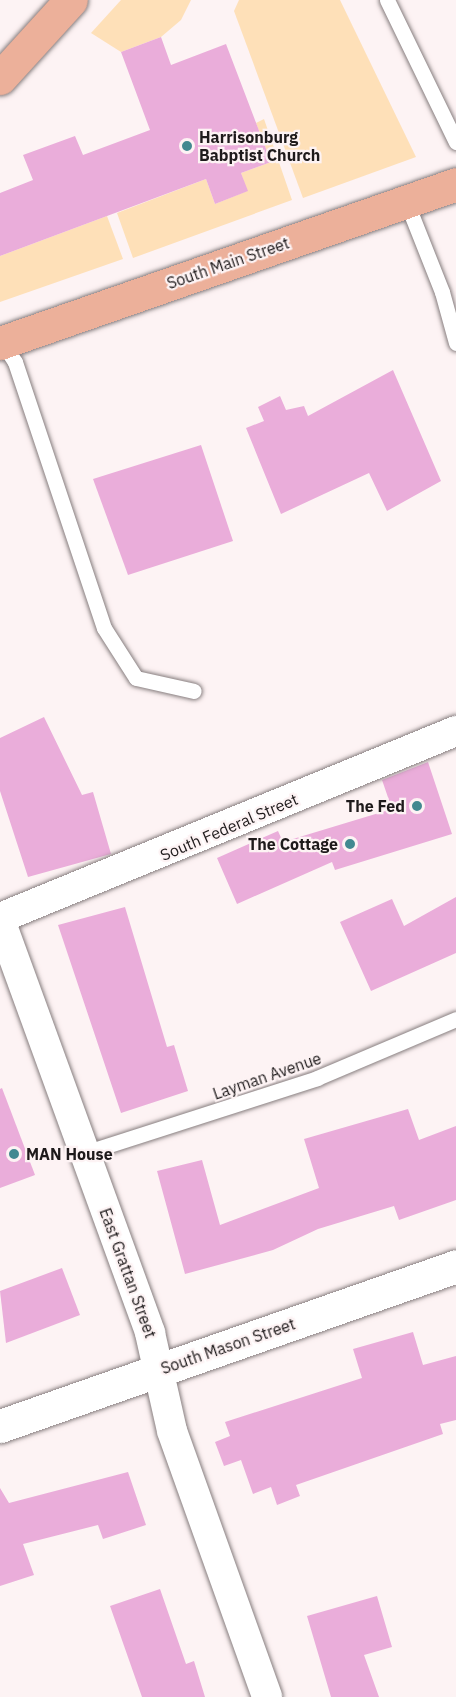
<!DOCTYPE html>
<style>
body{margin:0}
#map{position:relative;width:456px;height:1697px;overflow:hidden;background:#fdf3f4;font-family:"IBM Plex Sans",sans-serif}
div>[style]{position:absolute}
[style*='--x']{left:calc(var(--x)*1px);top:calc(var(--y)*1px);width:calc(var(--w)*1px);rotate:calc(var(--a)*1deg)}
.green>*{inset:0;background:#fee0b8}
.building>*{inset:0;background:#eaadda}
.roads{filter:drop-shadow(0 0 2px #877e7f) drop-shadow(0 0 2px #877e7f)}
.service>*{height:15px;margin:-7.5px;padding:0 7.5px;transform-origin:7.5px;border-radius:7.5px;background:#fff}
.minor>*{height:30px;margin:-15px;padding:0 15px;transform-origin:15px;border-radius:15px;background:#fff}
.secondary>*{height:33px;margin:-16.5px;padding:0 16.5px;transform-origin:16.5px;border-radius:16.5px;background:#fff}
.primary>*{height:33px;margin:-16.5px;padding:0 16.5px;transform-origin:16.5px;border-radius:16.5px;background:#ecb09a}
.dots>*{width:16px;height:16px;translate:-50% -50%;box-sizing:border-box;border:3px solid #fdf3f4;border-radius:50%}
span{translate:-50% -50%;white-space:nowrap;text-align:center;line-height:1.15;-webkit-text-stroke:4.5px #fdf3f4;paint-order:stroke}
.poi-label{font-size:16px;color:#1e1a1b;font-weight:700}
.left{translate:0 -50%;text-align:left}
.right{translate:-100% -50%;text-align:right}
.street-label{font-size:16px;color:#1e1a1b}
</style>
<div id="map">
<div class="green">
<div style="clip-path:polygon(121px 0,191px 0,181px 20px,161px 37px,121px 52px,91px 33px)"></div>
<div style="clip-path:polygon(239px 0,340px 0,416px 157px,303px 198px,234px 11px)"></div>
<div style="clip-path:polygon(264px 119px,292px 200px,133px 258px,117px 213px,206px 179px,215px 204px,247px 191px,241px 173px,271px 162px,256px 123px)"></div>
<div style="clip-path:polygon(107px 216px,123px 259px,0 302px,0 256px)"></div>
</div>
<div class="building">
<div style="clip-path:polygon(161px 37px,171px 65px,226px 44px,271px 162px,241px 173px,248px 191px,215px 204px,206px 179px,0 256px,0 193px,33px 180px,23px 155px,75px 136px,83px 155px,150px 130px,121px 52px)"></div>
<div style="clip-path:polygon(393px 370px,441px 481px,387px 511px,369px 473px,281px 514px,246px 428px,264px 421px,258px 407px,280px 396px,286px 410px,304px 406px,308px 416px)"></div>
<div style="clip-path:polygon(201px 445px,233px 541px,128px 575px,93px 479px)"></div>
<div style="clip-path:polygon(44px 717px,82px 795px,93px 792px,111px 854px,28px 877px,0 791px,0 738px)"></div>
<div style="clip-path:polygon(428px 762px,452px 834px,335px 870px,332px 862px,237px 904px,217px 858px,278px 831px,283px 842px,392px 809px,382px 780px)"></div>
<div style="clip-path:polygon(456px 897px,456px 953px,371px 991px,340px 922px,392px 899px,404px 926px)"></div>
<div style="clip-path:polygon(125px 907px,167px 1047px,174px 1045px,188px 1091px,121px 1113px,58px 925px)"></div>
<div style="clip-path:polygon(2px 1088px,35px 1175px,0 1188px,0 1089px)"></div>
<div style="clip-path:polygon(408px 1109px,419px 1140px,456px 1126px,456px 1200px,399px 1220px,394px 1206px,318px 1229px,273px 1250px,185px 1274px,157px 1171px,202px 1160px,220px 1225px,319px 1188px,304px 1139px)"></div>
<div style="clip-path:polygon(62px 1268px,80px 1315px,6px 1343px,0 1291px)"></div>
<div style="clip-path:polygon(413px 1332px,423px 1365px,456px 1356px,456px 1420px,440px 1424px,443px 1434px,296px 1485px,300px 1496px,277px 1505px,271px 1487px,253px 1494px,241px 1460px,224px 1466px,215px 1442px,230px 1436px,225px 1422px,362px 1378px,353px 1349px)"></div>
<div style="clip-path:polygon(128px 1472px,146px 1525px,103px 1539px,98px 1525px,23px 1544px,34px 1575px,0 1586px,0 1488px,9px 1503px)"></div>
<div style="clip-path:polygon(160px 1589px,186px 1664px,194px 1661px,205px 1697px,142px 1697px,110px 1606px)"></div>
<div style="clip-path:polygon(377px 1596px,392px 1647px,364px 1655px,379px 1697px,331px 1697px,307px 1616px)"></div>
</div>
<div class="roads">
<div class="service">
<div style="--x:387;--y:0;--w:158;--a:64.1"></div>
<div style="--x:406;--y:201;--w:98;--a:68.4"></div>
<div style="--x:442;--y:292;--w:53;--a:74.6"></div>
<div style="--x:2;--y:342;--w:24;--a:57"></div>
<div style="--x:15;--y:362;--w:280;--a:71.5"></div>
<div style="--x:104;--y:628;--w:59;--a:57.4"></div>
<div style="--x:136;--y:678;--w:59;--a:12.6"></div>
<div style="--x:84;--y:1153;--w:245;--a:-17.8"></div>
<div style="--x:317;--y:1078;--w:151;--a:-23"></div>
</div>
<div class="minor">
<div style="--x:0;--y:918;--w:493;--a:-22.3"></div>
<div style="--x:0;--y:920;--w:439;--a:70"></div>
<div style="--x:150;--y:1333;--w:100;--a:77.3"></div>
<div style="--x:172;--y:1431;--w:282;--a:70.3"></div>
</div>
<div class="secondary">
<div style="--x:0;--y:1426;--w:483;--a:-19.3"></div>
</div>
<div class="primary">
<div style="--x:0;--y:78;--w:105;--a:-47.7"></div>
<div style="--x:0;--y:343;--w:483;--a:-19.2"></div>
</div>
</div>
<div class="dots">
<div style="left:187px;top:146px;background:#428991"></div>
<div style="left:417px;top:806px;background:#428991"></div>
<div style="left:350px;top:844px;background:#428991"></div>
<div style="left:14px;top:1154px;background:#428991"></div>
</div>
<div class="poi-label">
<span class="left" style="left:199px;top:146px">Harrisonburg<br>Babptist Church</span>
<span class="right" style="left:405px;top:806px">The Fed</span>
<span class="right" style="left:338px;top:844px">The Cottage</span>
<span class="left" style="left:26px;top:1154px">MAN House</span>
</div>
<div class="street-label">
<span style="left:228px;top:263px;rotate:-19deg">South Main Street</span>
<span style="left:229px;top:827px;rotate:-23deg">South Federal Street</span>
<span style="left:267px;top:1076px;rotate:-19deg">Layman Avenue</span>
<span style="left:128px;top:1273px;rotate:70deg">East Grattan Street</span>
<span style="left:228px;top:1346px;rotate:-19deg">South Mason Street</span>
</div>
</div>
